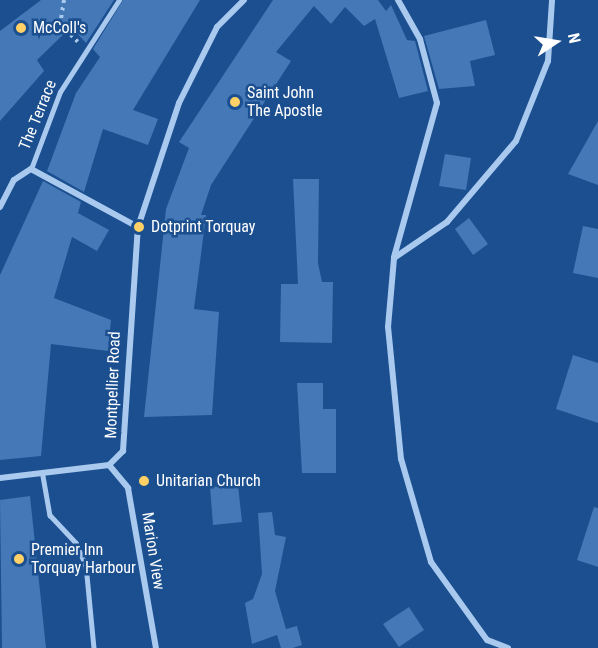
<!DOCTYPE html>
<style>
body{margin:0}
#map{position:relative;width:598px;height:648px;overflow:hidden;background:#1b4f8f;font-family:"Roboto Condensed",sans-serif}
div>[style]{position:absolute}
[style*='--x']{left:calc(var(--x)*1px);top:calc(var(--y)*1px);width:calc(var(--w)*1px);rotate:calc(var(--a)*1deg)}
.building>*{inset:0;background:#4478b7}
.path>*{height:4px;margin-top:-2px;transform-origin:0;background:repeating-linear-gradient(90deg,#a9c9ee 0 3px,transparent 0 7.5px)}
.service>*{height:4.5px;margin:-2.25px;padding:0 2.25px;transform-origin:2.25px;border-radius:2.25px;background:#a9c9ee}
.minor>*{height:6px;margin:-3px;padding:0 3px;transform-origin:3px;border-radius:3px;background:#a9c9ee}
.dots>*{width:16px;height:16px;translate:-50% -50%;box-sizing:border-box;border:3px solid #1b4f8f;border-radius:50%}
span{translate:-50% -50%;white-space:nowrap;text-align:center;line-height:1.15;-webkit-text-stroke:5px #1b4f8f;paint-order:stroke}
.poi-label{font-size:16px;color:#fff}
.left{translate:0 -50%;text-align:left}
.street-label{font-size:16px;color:#fff}
.north{position:absolute;left:526px;top:12px;width:60px;height:60px;-webkit-text-stroke:4px #1b4f8f;paint-order:stroke;rotate:78deg;font-size:16px;font-weight:700;line-height:24px;text-align:center;color:#fff}
.north::after{content:'';display:block;margin:auto;width:21px;height:27px;background:#fff;clip-path:polygon(50% 0,100% 100%,50% 72%,0 100%)}
</style>
<div id="map">
<div class="building">
<div style="clip-path:polygon(41px 0,114px 0,86px 43px,71px 27px,37px 60px,44px 71px,0 121px,0 31px)"></div>
<div style="clip-path:polygon(123px 0,200px 0,133px 110px,158px 119px,148px 145px,103px 129px,84px 192px,47px 171px,76px 93px,100px 57px,93px 49px)"></div>
<div style="clip-path:polygon(273px 0,378px 0,386px 11px,391px 5px,407px 40px,415px 41px,428px 91px,399px 98px,375px 19px,364px 26px,345px 7px,331px 24px,314px 6px,276px 52px,291px 61px,211px 185px,201px 215px,206px 215px,194px 309px,219px 312px,212px 415px,144px 417px,166px 209px,189px 148px,179px 142px)"></div>
<div style="clip-path:polygon(486px 20px,495px 55px,470px 61px,475px 86px,439px 89px,424px 36px)"></div>
<div style="clip-path:polygon(598px 121px,598px 185px,568px 174px)"></div>
<div style="clip-path:polygon(445px 154px,471px 158px,466px 190px,439px 186px)"></div>
<div style="clip-path:polygon(293px 179px,319px 179px,318px 263px,322px 282px,333px 282px,332px 343px,280px 342px,281px 284px,298px 284px)"></div>
<div style="clip-path:polygon(43px 181px,81px 202px,78px 213px,109px 230px,97px 251px,72px 237px,54px 298px,111px 320px,108px 351px,51px 344px,41px 456px,0 460px,0 275px)"></div>
<div style="clip-path:polygon(469px 218px,488px 244px,473px 255px,455px 229px)"></div>
<div style="clip-path:polygon(583px 226px,598px 229px,598px 278px,573px 273px)"></div>
<div style="clip-path:polygon(573px 355px,598px 363px,598px 423px,556px 409px)"></div>
<div style="clip-path:polygon(297px 383px,323px 383px,323px 409px,336px 409px,336px 473px,302px 473px)"></div>
<div style="clip-path:polygon(238px 485px,242px 522px,213px 525px,210px 487px)"></div>
<div style="clip-path:polygon(30px 496px,46px 648px,2px 648px,0 500px)"></div>
<div style="clip-path:polygon(594px 507px,598px 508px,598px 567px,577px 560px)"></div>
<div style="clip-path:polygon(272px 512px,275px 535px,286px 537px,275px 591px,286px 629px,297px 626px,302px 645px,293px 648px,281px 648px,277px 635px,252px 644px,245px 603px,253px 599px,262px 574px,258px 513px)"></div>
<div style="clip-path:polygon(409px 607px,424px 630px,399px 647px,383px 624px)"></div>
</div>
<div class="path">
<div style="--x:64;--y:0;--w:24;--a:99"></div>
<div style="--x:60;--y:24;--w:25;--a:45"></div>
</div>
<div class="service">
<div style="--x:31;--y:169;--w:82;--a:-69.4"></div>
<div style="--x:60;--y:92;--w:109;--a:-57.3"></div>
<div style="--x:43;--y:476;--w:40;--a:80"></div>
<div style="--x:50;--y:515;--w:38;--a:47"></div>
<div style="--x:76;--y:543;--w:24;--a:66"></div>
<div style="--x:86;--y:565;--w:83;--a:84.5"></div>
</div>
<div class="minor">
<div style="--x:0;--y:207;--w:30;--a:-63"></div>
<div style="--x:14;--y:180;--w:20;--a:-33"></div>
<div style="--x:31;--y:169;--w:122;--a:28.5"></div>
<div style="--x:394;--y:257;--w:160;--a:-74.4"></div>
<div style="--x:437;--y:103;--w:66;--a:-104.9"></div>
<div style="--x:420;--y:39;--w:45;--a:-119.4"></div>
<div style="--x:109;--y:465;--w:30;--a:50"></div>
<div style="--x:128;--y:488;--w:162;--a:80.1"></div>
<div style="--x:0;--y:478;--w:110;--a:-6.8"></div>
<div style="--x:109;--y:465;--w:20;--a:-45"></div>
<div style="--x:123;--y:451;--w:225;--a:-86.2"></div>
<div style="--x:138;--y:227;--w:131;--a:-71.7"></div>
<div style="--x:179;--y:103;--w:85;--a:-63.4"></div>
<div style="--x:217;--y:27;--w:38;--a:-45"></div>
<div style="--x:508;--y:648;--w:22;--a:-159"></div>
<div style="--x:487;--y:640;--w:96;--a:-125.7"></div>
<div style="--x:431;--y:562;--w:107;--a:-106.2"></div>
<div style="--x:401;--y:459;--w:133;--a:-95.6"></div>
<div style="--x:388;--y:327;--w:69;--a:-85"></div>
<div style="--x:394;--y:258;--w:64;--a:-34.2"></div>
<div style="--x:447;--y:222;--w:106;--a:-49.6"></div>
<div style="--x:516;--y:141;--w:86;--a:-68.2"></div>
<div style="--x:548;--y:61;--w:61;--a:-86.2"></div>
</div>
<div class="dots">
<div style="left:21px;top:28px;background:#ffd166"></div>
<div style="left:235px;top:102px;background:#ffd166"></div>
<div style="left:139px;top:227px;background:#ffd166"></div>
<div style="left:144px;top:481px;background:#ffd166"></div>
<div style="left:19px;top:559px;background:#ffd166"></div>
</div>
<div class="poi-label">
<span class="left" style="left:33px;top:28px">McColl's</span>
<span class="left" style="left:247px;top:102px">Saint John<br>The Apostle</span>
<span class="left" style="left:151px;top:227px">Dotprint Torquay</span>
<span class="left" style="left:156px;top:481px">Unitarian Church</span>
<span class="left" style="left:31px;top:559px">Premier Inn<br>Torquay Harbour</span>
</div>
<div class="street-label">
<span style="left:38px;top:115px;rotate:-68deg">The Terrace</span>
<span style="left:113px;top:385px;rotate:-88deg">Montpellier Road</span>
<span style="left:153px;top:551px;rotate:81deg">Marion View</span>
</div>
<div class="north">N</div>
</div>
